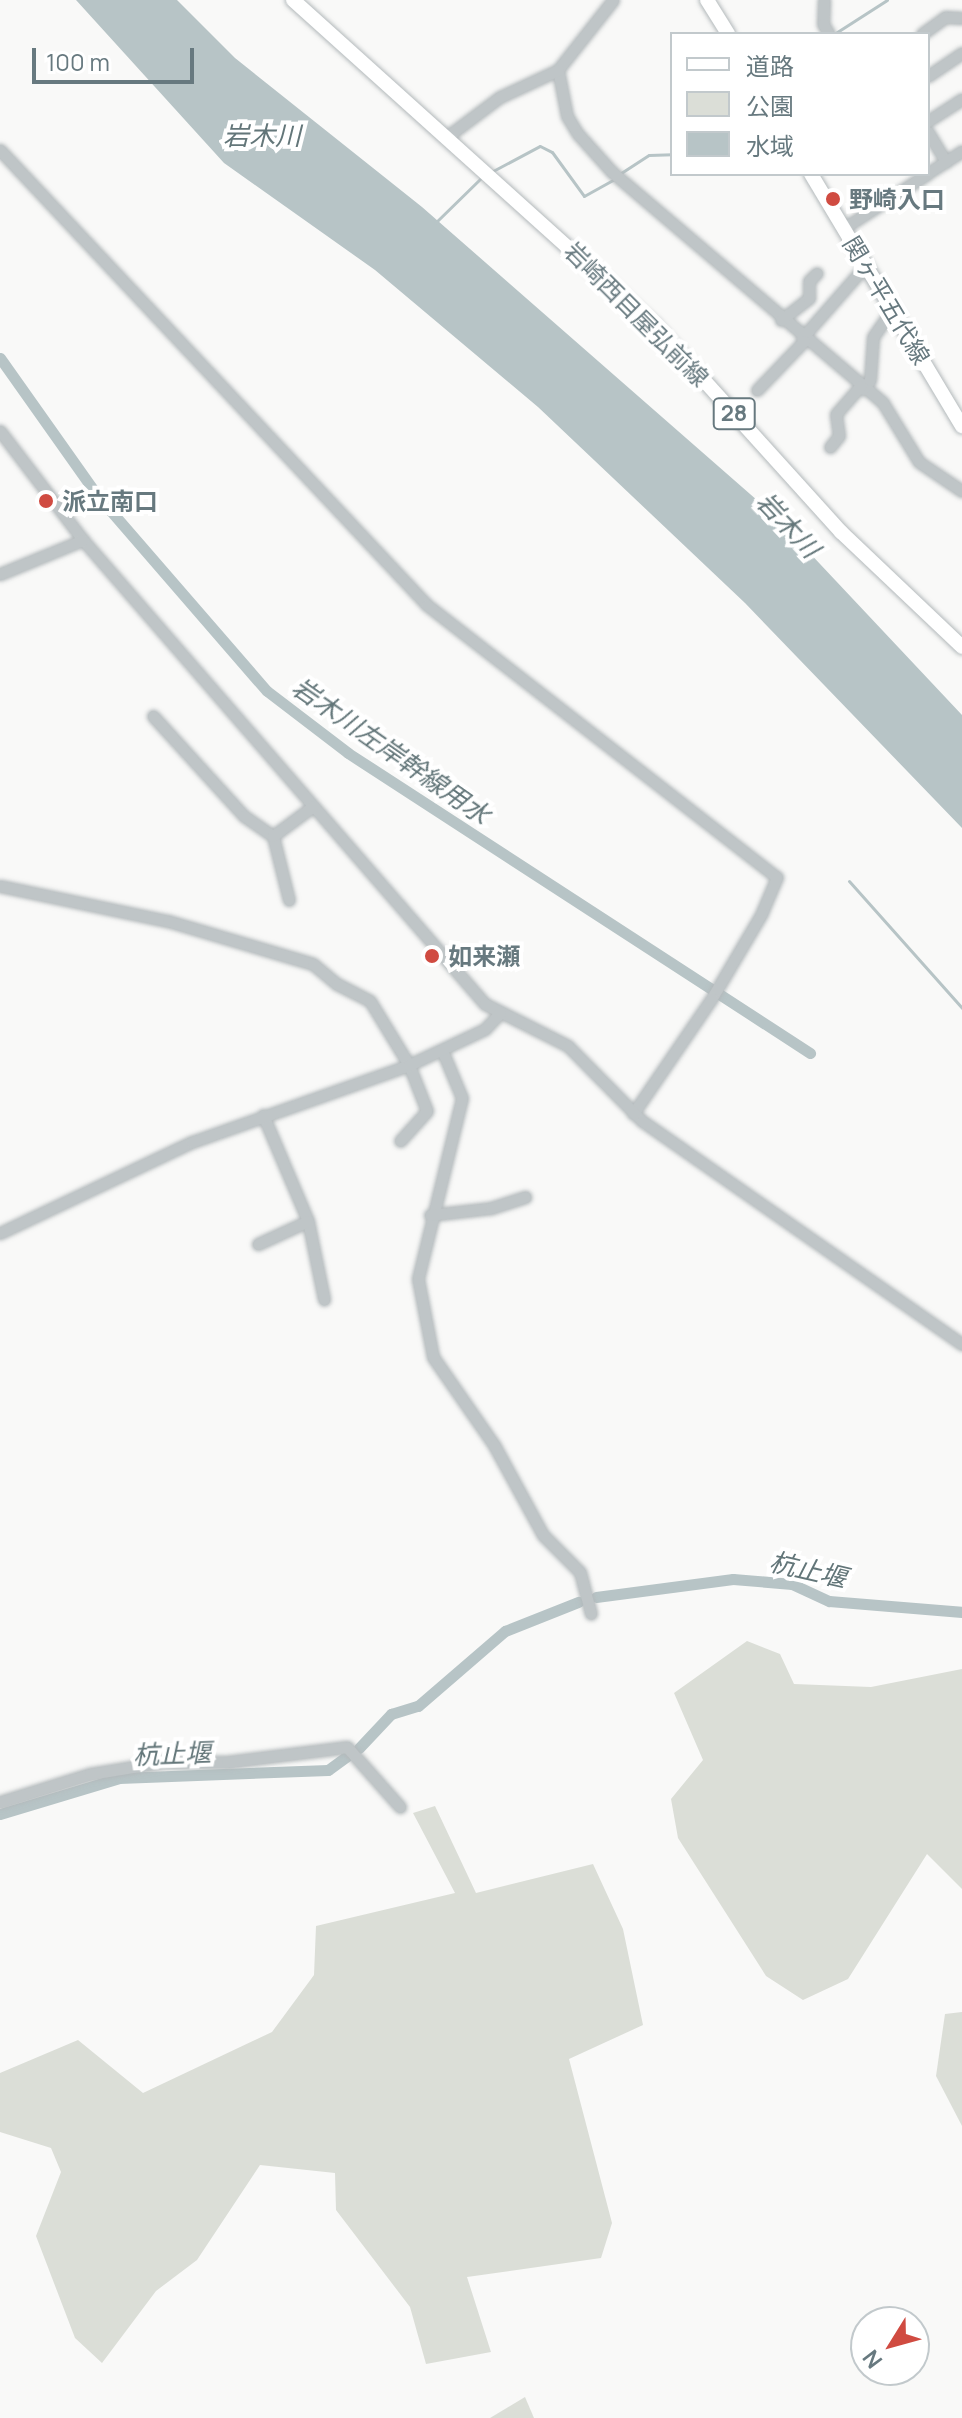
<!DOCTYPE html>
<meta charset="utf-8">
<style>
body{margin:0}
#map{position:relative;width:962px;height:2418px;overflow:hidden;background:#f9f9f8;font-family:Manrope,"Noto Sans JP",sans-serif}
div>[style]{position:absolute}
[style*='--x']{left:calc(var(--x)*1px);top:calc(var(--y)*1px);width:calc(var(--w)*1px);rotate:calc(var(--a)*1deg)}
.green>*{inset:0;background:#dbded7}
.water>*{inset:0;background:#b7c4c6}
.stream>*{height:3px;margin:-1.5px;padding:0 1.5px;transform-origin:1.5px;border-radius:1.5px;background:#b7c4c6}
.canal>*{height:11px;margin:-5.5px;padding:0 5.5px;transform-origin:5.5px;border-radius:5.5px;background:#b7c4c6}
.roads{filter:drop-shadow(0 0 2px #b3b9bb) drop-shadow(0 0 2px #b3b9bb)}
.minor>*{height:11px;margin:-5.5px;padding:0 5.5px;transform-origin:5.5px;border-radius:5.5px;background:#bfc5c7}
.major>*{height:14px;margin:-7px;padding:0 7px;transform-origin:7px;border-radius:7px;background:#fff}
.dots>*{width:22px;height:22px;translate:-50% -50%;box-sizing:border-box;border:4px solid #fff;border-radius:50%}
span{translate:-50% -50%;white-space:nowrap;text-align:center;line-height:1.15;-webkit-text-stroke:8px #fff;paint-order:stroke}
.shield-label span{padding:2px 6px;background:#fff;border:2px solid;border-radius:6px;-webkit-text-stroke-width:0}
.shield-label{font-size:22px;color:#67797f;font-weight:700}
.poi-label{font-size:24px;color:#67797f;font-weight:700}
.left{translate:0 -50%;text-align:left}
.street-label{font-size:24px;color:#67797f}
.water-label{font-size:26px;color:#637679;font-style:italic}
.legend{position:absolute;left:670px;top:32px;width:260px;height:144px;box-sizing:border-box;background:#fff;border:2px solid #c2c9cc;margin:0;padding:10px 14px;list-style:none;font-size:24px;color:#67797f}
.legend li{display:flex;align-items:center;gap:16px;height:40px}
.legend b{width:40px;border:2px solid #c2c9cc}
.north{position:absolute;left:850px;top:2306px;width:80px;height:80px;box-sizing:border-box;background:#fff;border:2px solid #c2c9cc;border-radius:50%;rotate:233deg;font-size:22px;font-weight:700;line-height:32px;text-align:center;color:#67797f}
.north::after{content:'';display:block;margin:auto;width:28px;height:36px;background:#d04b41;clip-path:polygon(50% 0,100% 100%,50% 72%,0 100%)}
.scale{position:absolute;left:32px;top:48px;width:162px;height:36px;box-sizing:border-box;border:4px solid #67797f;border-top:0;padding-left:10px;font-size:24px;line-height:28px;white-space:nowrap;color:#67797f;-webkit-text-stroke:6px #fff;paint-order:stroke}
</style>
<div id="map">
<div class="green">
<div style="clip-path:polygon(747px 1641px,780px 1654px,794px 1684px,871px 1687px,962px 1669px,962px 1889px,927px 1854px,848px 1979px,803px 2000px,766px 1976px,678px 1838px,671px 1799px,703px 1760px,674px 1693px)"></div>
<div style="clip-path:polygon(435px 1806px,476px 1893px,593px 1864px,623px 1929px,643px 2025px,569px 2059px,612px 2223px,601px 2258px,467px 2277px,491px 2352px,426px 2364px,410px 2307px,336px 2210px,335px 2173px,260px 2165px,197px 2260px,156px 2291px,102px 2363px,75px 2338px,36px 2236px,61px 2172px,51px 2148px,0 2132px,0 2073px,78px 2040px,143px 2093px,272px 2032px,314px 1975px,316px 1926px,455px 1893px,413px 1813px)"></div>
<div style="clip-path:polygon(962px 2012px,962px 2126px,936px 2076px,945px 2014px)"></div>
<div style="clip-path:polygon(525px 2397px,534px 2418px,490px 2418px)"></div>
</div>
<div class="water">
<div style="clip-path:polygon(76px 0,177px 0,235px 58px,422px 207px,773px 514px,962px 715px,962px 828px,745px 603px,538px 407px,375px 270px,224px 163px)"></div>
</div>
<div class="stream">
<div style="--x:834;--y:34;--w:63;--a:-32.7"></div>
<div style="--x:491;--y:172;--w:55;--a:-28"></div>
<div style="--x:540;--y:146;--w:13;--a:27"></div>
<div style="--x:552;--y:152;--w:54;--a:54"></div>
<div style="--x:584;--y:196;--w:37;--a:-29"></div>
<div style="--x:621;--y:173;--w:33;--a:-33"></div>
<div style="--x:649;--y:155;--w:23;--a:-2"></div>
<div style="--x:435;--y:223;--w:64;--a:-44.4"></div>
<div style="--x:849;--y:881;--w:170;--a:48.3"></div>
</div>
<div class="canal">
<div style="--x:0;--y:358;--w:168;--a:54.7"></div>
<div style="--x:97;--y:495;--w:259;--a:49.1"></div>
<div style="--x:267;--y:691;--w:102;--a:37.4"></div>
<div style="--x:348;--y:753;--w:551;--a:33"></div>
<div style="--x:596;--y:1597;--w:138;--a:-7.5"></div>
<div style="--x:733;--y:1579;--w:59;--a:4.8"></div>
<div style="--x:792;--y:1584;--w:41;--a:24.7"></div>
<div style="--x:829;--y:1601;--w:133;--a:4.7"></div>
<div style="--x:359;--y:1748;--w:47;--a:-46.7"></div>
<div style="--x:391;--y:1714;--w:28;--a:-17"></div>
<div style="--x:418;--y:1706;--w:115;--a:-40.8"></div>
<div style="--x:505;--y:1631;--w:79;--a:-21.7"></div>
<div style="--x:0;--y:1814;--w:124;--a:-16.8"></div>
<div style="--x:119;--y:1778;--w:209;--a:-2.2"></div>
<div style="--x:328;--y:1770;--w:22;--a:-36"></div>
</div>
<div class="roads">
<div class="minor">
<div style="--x:613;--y:0;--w:89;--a:128.2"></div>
<div style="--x:558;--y:70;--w:47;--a:78.9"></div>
<div style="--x:567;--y:116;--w:21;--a:59"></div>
<div style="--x:578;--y:134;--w:51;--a:48.2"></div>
<div style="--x:612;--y:172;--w:356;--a:40.4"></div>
<div style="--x:883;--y:403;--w:69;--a:58.6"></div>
<div style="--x:919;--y:462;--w:52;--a:34"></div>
<div style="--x:824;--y:0;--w:24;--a:92"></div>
<div style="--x:823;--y:24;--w:12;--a:59"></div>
<div style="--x:922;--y:34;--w:29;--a:-36"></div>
<div style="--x:945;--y:17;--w:17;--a:3"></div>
<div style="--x:928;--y:76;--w:41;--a:-34.1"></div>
<div style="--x:928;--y:121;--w:40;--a:-32.9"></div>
<div style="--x:928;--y:132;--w:35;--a:59"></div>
<div style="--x:448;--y:136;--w:65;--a:-36.9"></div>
<div style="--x:500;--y:97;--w:64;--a:-25"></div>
<div style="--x:0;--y:150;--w:624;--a:46.82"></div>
<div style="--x:427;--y:605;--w:443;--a:37.9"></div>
<div style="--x:777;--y:877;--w:39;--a:113"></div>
<div style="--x:762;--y:913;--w:99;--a:120.5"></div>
<div style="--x:712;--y:998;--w:140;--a:124.3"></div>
<div style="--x:928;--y:173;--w:40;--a:-32.9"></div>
<div style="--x:844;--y:228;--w:99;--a:-33"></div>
<div style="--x:781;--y:320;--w:36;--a:-38"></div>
<div style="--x:809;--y:298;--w:17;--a:-90"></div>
<div style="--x:809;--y:281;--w:11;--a:-45"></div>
<div style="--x:802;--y:338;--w:97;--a:-48.8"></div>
<div style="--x:863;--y:389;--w:11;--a:-52"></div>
<div style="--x:870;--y:380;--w:43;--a:-86"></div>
<div style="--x:873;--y:337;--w:33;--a:-55"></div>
<div style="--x:757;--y:390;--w:68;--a:-46.2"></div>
<div style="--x:0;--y:431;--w:137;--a:52.7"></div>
<div style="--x:83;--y:540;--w:614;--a:49.1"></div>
<div style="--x:485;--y:1004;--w:93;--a:26.8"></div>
<div style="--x:568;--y:1046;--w:105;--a:45.4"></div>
<div style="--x:642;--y:1121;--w:390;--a:34.9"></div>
<div style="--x:830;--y:447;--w:14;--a:-51"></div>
<div style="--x:839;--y:436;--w:22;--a:-98"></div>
<div style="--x:836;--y:414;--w:37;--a:-49"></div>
<div style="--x:0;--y:574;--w:90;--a:-22.3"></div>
<div style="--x:153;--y:716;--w:135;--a:47.7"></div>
<div style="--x:244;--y:816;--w:35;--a:35"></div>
<div style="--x:273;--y:836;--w:66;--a:76"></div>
<div style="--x:273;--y:836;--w:49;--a:-36.6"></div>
<div style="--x:0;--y:886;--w:172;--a:11.8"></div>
<div style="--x:168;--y:921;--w:151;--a:16.5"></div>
<div style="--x:313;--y:964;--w:31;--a:40"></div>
<div style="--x:337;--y:984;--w:37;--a:27"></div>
<div style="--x:370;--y:1001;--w:75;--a:58.6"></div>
<div style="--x:409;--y:1065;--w:49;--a:68.6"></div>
<div style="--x:427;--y:1111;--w:40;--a:132"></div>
<div style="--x:442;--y:1050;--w:52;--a:67.4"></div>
<div style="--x:462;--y:1098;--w:186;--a:103.7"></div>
<div style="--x:418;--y:1279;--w:79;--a:79.1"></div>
<div style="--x:433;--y:1357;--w:107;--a:55.3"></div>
<div style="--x:494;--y:1445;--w:102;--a:61.4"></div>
<div style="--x:543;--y:1535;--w:52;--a:45"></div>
<div style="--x:580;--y:1572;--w:43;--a:75.3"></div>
<div style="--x:263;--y:1115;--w:115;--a:67"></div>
<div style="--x:308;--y:1221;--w:80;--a:78.4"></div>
<div style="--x:430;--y:1215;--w:61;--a:-6.5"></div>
<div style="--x:491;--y:1208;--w:36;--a:-18"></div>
<div style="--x:0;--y:1233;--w:212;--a:-25.4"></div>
<div style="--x:192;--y:1142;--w:230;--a:-19.5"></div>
<div style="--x:409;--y:1065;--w:84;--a:-25.3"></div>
<div style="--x:485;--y:1029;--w:22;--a:-47"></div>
<div style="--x:258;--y:1244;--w:55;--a:-24.7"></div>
<div style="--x:0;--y:1802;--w:94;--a:-17.3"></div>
<div style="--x:90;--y:1774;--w:74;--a:-9.3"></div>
<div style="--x:163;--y:1762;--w:64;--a:0"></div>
<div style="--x:227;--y:1762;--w:121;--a:-7.1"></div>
<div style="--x:347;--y:1747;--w:80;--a:48.5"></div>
</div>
<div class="major">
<div style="--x:293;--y:0;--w:486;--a:42"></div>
<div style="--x:654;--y:325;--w:279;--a:47.9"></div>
<div style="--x:841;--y:532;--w:167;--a:43.5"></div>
<div style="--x:707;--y:0;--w:40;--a:58"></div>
<div style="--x:811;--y:174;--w:294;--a:59.1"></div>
</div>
</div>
<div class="dots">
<div style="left:833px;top:199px;background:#d04b41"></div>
<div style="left:46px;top:501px;background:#d04b41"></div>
<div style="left:432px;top:956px;background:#d04b41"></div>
</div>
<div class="shield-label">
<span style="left:734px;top:414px">28</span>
</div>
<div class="poi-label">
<span class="left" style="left:849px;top:199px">野崎入口</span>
<span class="left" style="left:62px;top:501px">派立南口</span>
<span class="left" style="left:448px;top:956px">如来瀬</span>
</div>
<div class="street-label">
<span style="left:887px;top:300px;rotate:59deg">関ヶ平五代線</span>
<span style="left:637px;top:314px;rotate:45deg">岩崎西目屋弘前線</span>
</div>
<div class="water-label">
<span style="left:262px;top:136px">岩木川</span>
<span style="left:788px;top:525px;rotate:47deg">岩木川</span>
<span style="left:391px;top:751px;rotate:35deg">岩木川左岸幹線用水</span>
<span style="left:808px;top:1570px;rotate:13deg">杭止堰</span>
<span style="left:172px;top:1754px;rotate:-2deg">杭止堰</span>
</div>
<ul class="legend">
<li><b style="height:10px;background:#fff"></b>道路</li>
<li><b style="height:22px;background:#dbded7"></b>公園</li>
<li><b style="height:22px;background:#b7c4c6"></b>水域</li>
</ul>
<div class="north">N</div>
<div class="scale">100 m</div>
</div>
